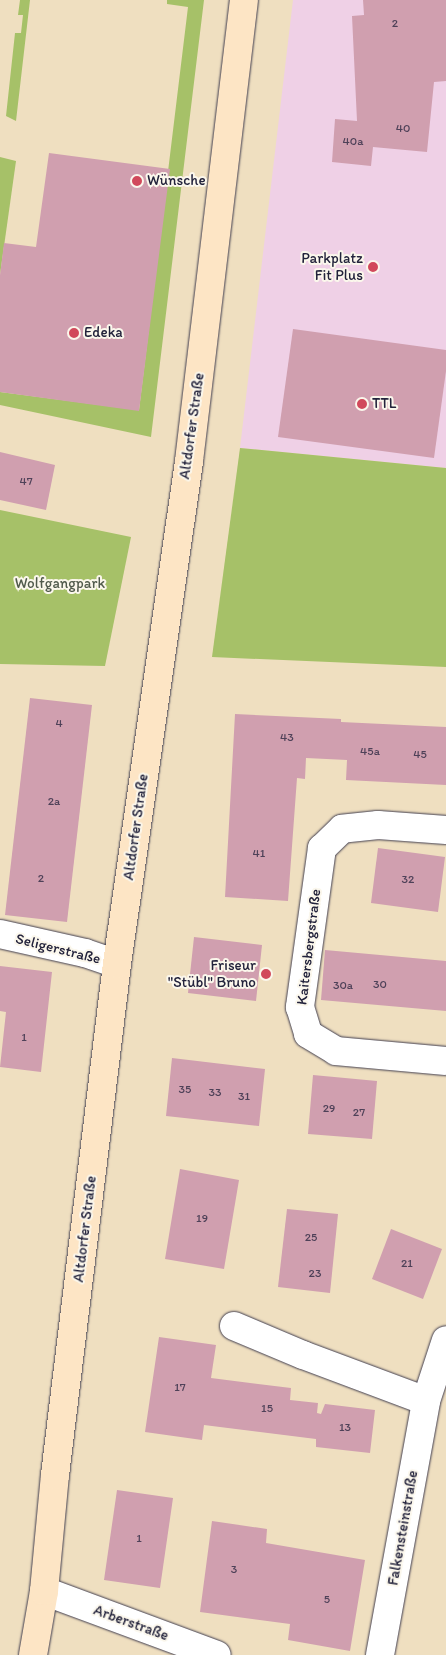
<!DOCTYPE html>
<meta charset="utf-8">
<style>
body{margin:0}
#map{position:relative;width:446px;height:1655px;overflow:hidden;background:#efdfc0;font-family:Itim,sans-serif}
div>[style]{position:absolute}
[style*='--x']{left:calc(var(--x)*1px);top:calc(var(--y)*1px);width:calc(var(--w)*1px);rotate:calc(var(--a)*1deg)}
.built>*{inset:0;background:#efd0e6}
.green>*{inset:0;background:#a6c168}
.building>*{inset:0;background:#d09faf}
.roads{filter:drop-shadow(0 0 1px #413e4f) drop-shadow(0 0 1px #413e4f)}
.minor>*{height:28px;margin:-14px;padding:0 14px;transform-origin:14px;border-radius:14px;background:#fff}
.secondary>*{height:28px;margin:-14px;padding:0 14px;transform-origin:14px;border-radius:14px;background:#fde5c5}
.dots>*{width:14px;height:14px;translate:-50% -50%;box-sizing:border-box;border:2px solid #fbf7ec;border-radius:50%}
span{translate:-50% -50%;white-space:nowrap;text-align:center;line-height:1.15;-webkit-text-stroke:4px #fbf7ec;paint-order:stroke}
.number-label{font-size:12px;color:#4e4158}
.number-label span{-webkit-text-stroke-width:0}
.poi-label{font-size:15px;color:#22223b}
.left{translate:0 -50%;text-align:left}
.right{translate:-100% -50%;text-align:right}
.street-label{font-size:15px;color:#22223b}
.park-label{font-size:15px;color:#505a4b}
</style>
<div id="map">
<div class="built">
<div style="clip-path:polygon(293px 0,446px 0,446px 468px,240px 448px)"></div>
</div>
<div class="green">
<div style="clip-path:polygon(20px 0,30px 0,16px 121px,6px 116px,15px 33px,21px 33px,23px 15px,18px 15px)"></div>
<div style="clip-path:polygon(167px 0,204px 0,151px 437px,0 405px,0 392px,139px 410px,188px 7px,167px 4px)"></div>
<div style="clip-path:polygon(0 157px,16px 161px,0 275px)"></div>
<div style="clip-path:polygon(240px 448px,446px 468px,446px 667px,212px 657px)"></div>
<div style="clip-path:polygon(0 510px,131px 537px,105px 666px,0 664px)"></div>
</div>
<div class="building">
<div style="clip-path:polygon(363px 0,446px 0,446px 81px,434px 82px,427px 152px,373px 147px,371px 166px,332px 162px,335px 119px,357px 121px,352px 16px,364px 15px)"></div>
<div style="clip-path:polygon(49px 153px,170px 169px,139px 411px,0 392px,0 275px,4px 243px,36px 247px)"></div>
<div style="clip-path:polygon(293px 329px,446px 350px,446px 371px,434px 458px,278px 437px)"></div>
<div style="clip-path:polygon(0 452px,55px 465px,46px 510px,0 500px)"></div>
<div style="clip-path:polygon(30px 698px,92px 705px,67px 922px,5px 915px)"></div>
<div style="clip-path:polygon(235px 714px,341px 719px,341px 722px,446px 727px,446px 785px,346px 780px,347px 760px,306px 758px,305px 779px,297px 778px,288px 901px,225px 897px)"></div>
<div style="clip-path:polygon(378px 848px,445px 857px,438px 912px,371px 903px)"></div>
<div style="clip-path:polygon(194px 937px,262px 945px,256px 1001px,188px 993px)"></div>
<div style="clip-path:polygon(325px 950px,446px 961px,446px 1011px,321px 1000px)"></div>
<div style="clip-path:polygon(0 966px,52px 972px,41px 1072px,0 1067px,6px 1012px,0 1011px)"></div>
<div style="clip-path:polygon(172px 1058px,265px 1069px,259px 1126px,166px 1116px)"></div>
<div style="clip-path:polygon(313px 1075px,377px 1081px,372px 1139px,308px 1134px)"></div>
<div style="clip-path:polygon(180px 1169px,239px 1180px,224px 1269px,165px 1259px)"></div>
<div style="clip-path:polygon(287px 1209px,338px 1214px,330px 1293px,278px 1287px)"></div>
<div style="clip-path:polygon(391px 1229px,442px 1249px,423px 1299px,372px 1279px)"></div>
<div style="clip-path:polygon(159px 1337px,216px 1345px,211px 1378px,291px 1388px,290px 1400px,318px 1403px,317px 1413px,321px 1414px,325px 1404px,375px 1410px,370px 1453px,316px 1447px,316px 1439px,204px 1425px,202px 1440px,145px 1432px)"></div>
<div style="clip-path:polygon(117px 1490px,173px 1498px,160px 1588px,104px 1580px)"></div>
<div style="clip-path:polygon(212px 1521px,267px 1529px,266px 1543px,365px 1560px,350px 1651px,288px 1640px,290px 1624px,200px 1612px)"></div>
</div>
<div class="roads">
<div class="minor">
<div style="--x:446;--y:830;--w:68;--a:-175.8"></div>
<div style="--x:378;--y:825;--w:36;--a:174"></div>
<div style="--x:342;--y:829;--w:28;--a:136"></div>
<div style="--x:322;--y:848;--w:161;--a:97.9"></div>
<div style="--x:300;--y:1007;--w:28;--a:73"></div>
<div style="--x:308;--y:1034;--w:33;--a:31"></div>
<div style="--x:336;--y:1051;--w:110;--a:5.2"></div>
<div style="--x:0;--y:934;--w:87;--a:12.6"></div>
<div style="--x:85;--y:953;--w:34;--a:19"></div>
<div style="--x:234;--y:1326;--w:75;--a:22.8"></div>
<div style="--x:303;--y:1355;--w:131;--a:20.5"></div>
<div style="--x:44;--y:1591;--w:184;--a:20.3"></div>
<div style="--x:380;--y:1655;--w:258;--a:-79.7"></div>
<div style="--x:426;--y:1401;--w:64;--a:-71.8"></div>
</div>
<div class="secondary">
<div style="--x:33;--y:1655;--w:65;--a:-80.2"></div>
<div style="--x:44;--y:1591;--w:117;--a:-84.6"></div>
<div style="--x:55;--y:1475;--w:515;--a:-83.08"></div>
<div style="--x:117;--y:964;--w:508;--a:-81.85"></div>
<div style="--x:189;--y:461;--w:464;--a:-83.2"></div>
</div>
</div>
<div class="dots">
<div style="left:137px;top:181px;background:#d1495b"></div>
<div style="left:373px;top:267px;background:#d1495b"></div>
<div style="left:74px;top:333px;background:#d1495b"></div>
<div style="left:362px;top:404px;background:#d1495b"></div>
<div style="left:266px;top:974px;background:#d1495b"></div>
</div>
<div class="number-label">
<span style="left:395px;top:24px">2</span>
<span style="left:403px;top:129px">40</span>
<span style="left:353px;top:142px">40a</span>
<span style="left:26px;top:482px">47</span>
<span style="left:59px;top:724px">4</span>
<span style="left:287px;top:738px">43</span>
<span style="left:370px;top:752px">45a</span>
<span style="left:420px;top:755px">45</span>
<span style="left:54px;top:802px">2a</span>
<span style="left:259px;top:854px">41</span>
<span style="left:41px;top:879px">2</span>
<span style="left:408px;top:880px">32</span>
<span style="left:380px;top:985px">30</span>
<span style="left:343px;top:986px">30a</span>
<span style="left:24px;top:1038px">1</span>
<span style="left:185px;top:1090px">35</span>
<span style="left:215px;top:1093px">33</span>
<span style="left:244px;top:1097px">31</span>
<span style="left:329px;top:1109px">29</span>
<span style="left:359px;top:1113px">27</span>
<span style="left:202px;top:1219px">19</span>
<span style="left:311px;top:1238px">25</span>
<span style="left:407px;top:1264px">21</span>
<span style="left:315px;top:1274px">23</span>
<span style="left:180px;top:1388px">17</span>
<span style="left:267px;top:1409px">15</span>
<span style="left:345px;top:1428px">13</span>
<span style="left:139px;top:1539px">1</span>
<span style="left:234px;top:1570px">3</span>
<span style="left:327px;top:1600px">5</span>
</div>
<div class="poi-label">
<span class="left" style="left:147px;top:181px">Wünsche</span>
<span class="right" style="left:363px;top:267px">Parkplatz<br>Fit Plus</span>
<span class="left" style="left:84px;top:333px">Edeka</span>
<span class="left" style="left:372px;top:404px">TTL</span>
<span class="right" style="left:256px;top:974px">Friseur<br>"Stübl" Bruno</span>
</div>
<div class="street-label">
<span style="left:192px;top:426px;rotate:-82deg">Altdorfer Straße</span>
<span style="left:136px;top:827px;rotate:-82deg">Altdorfer Straße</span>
<span style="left:309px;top:947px;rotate:-83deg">Kaitersbergstraße</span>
<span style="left:58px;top:949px;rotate:14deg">Seligerstraße</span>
<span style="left:85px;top:1229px;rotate:-83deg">Altdorfer Straße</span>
<span style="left:403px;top:1528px;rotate:-80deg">Falkensteinstraße</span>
<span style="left:131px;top:1623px;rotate:20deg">Arberstraße</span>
</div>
<div class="park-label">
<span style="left:60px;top:584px">Wolfgangpark</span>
</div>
</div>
